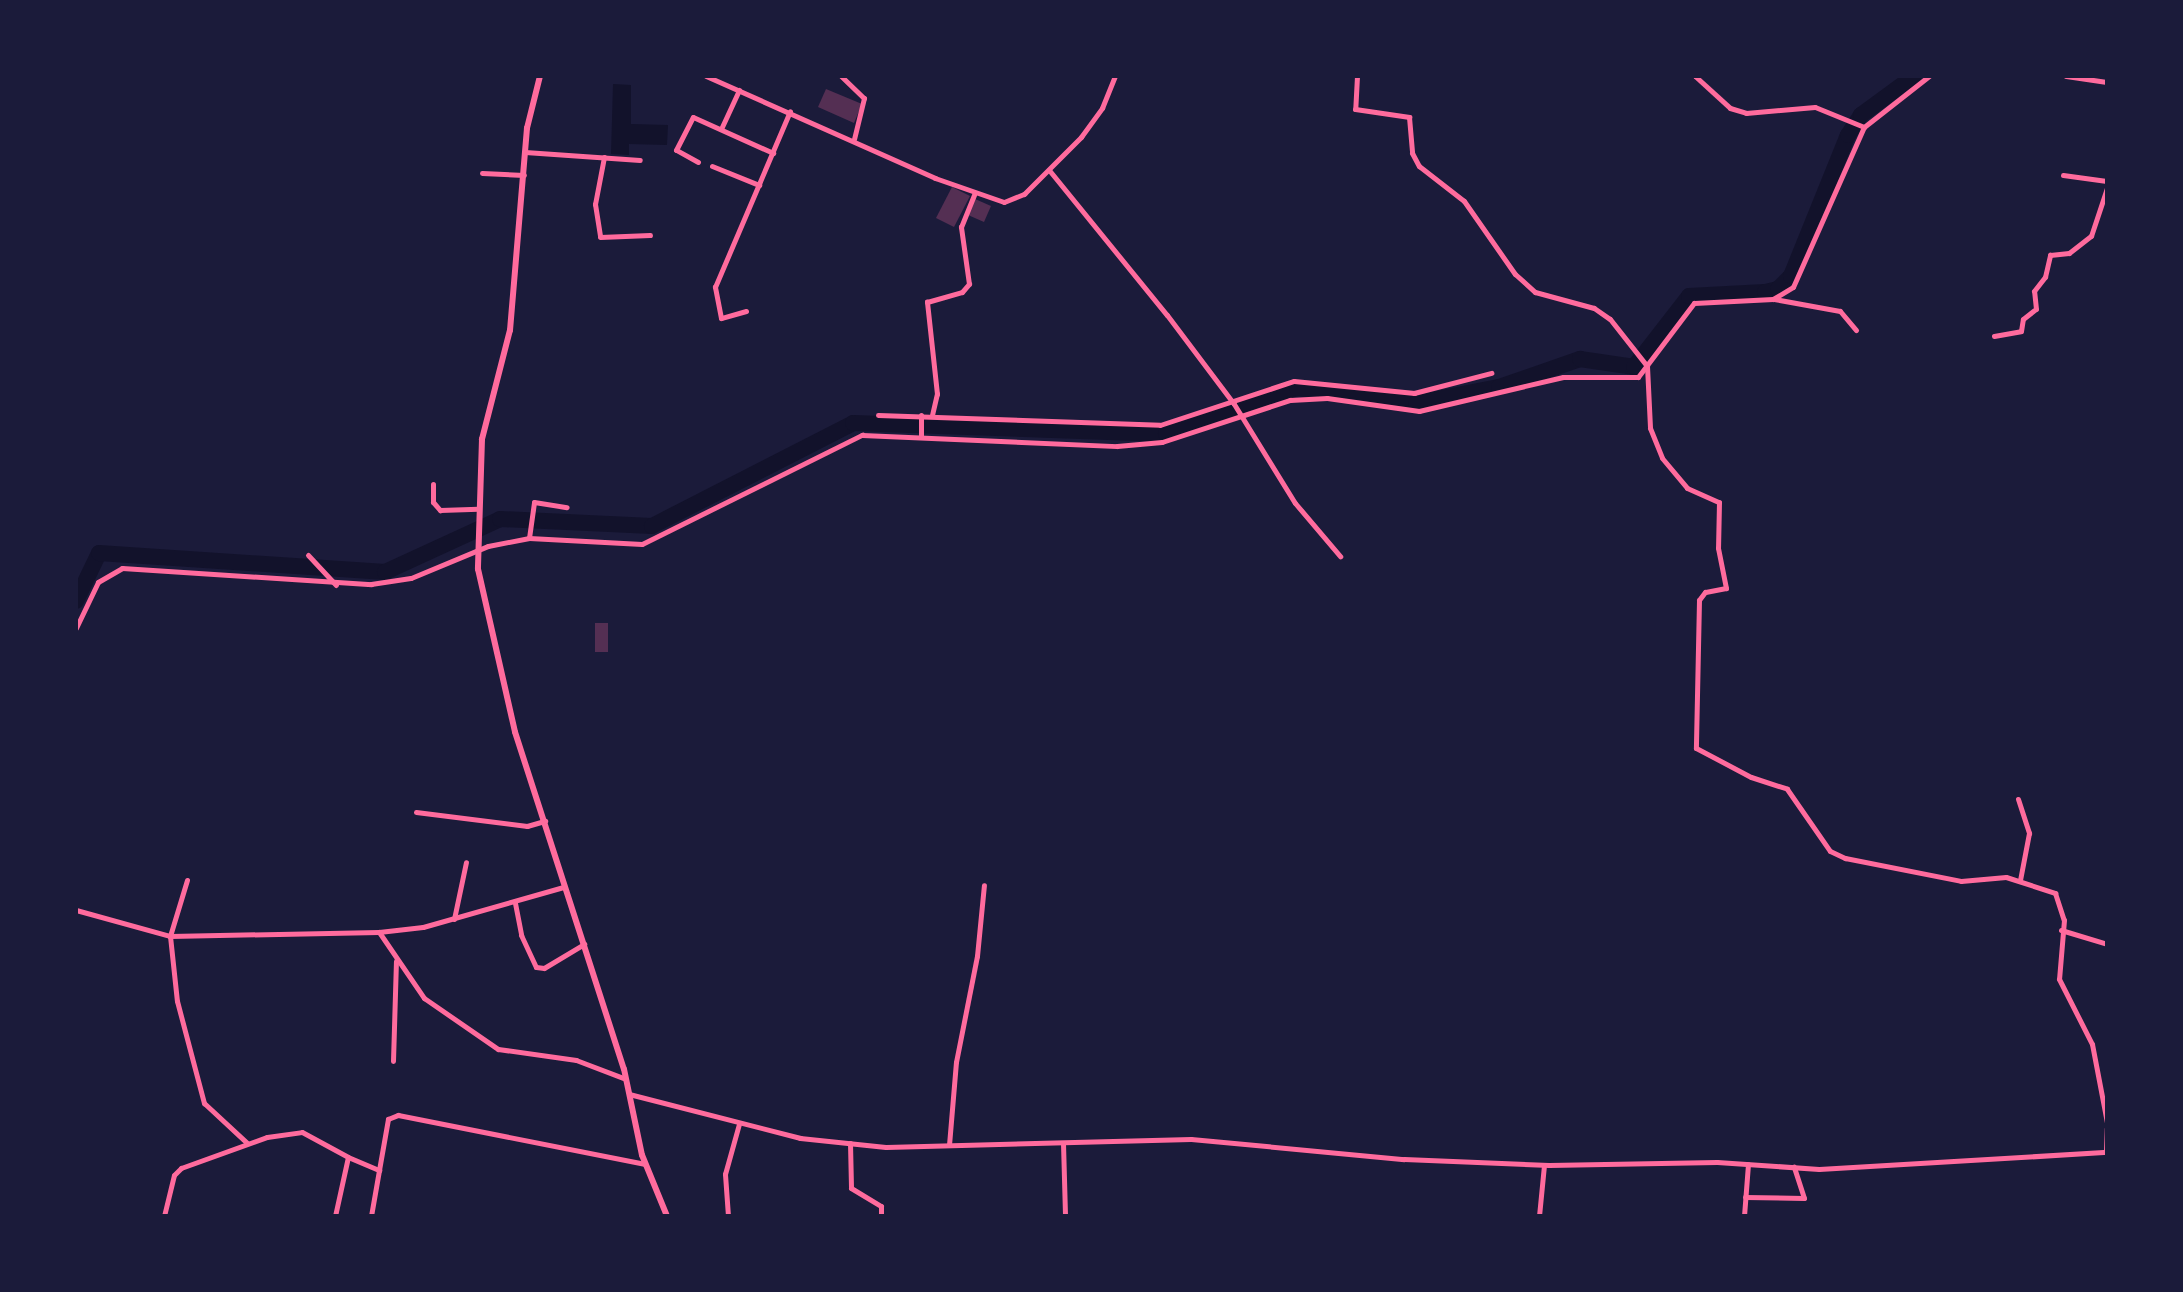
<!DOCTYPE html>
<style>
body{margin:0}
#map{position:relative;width:2183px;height:1292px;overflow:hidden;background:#1b1b3a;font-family:"Roboto Condensed",sans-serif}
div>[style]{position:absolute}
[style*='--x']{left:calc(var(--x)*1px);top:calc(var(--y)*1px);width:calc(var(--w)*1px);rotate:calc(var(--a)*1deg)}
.water>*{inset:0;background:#12122b}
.river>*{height:16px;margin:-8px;padding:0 8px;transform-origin:8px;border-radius:8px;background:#12122b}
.building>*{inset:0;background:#542f53}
.minor>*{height:5px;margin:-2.5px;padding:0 2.5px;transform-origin:2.5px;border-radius:2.5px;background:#ff6b9d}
.tertiary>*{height:6px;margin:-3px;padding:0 3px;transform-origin:3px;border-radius:3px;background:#ff6b9d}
span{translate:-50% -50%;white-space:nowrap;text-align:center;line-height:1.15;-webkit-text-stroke:8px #1b1b3a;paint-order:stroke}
.frame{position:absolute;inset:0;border:78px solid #1b1b3a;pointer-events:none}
</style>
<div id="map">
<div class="water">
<div style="clip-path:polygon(613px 84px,631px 85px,631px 124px,668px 125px,667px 145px,629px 144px,629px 155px,611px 154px)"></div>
</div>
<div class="river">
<div style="--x:76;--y:601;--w:53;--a:-64.4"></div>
<div style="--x:99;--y:553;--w:287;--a:3.8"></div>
<div style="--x:385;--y:572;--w:127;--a:-24.7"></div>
<div style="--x:500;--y:519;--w:152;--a:2.6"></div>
<div style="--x:652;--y:526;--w:226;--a:-27.1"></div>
<div style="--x:853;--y:423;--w:313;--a:2"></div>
<div style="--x:1166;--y:434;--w:139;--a:-19.3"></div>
<div style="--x:1297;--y:388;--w:120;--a:7.2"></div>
<div style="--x:1416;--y:403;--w:85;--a:-10.9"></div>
<div style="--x:1499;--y:387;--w:86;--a:-19.1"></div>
<div style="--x:1580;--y:359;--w:55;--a:8.4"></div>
<div style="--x:1634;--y:367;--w:90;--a:-52.2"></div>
<div style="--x:1689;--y:296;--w:76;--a:-3"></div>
<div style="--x:1765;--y:292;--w:13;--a:-13"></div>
<div style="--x:1778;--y:289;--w:18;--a:-45"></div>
<div style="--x:1791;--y:276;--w:152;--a:-68"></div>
<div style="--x:1848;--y:135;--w:24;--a:-57"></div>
<div style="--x:1861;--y:115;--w:66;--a:-36.3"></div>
</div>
<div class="building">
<div style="clip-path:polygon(826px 89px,862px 104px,854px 123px,818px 107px)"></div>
<div style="clip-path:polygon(952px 187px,970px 196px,954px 227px,936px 218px)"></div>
<div style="clip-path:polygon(975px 199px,991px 206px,984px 222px,968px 215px)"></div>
<div style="clip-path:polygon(595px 623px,608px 623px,608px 652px,595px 652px)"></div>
</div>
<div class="minor">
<div style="--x:706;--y:76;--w:251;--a:24"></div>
<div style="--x:935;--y:178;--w:73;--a:19.2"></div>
<div style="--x:1004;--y:202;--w:22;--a:-22"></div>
<div style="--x:1024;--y:194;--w:81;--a:-45"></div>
<div style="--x:1081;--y:137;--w:36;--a:-54"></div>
<div style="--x:1102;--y:108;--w:35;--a:-68"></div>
<div style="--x:841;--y:76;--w:32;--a:44"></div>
<div style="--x:864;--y:98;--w:42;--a:103.7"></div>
<div style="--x:1357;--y:76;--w:33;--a:93"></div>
<div style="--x:1355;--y:109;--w:55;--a:8.4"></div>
<div style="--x:1409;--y:117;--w:36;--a:85"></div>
<div style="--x:1412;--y:153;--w:15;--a:62"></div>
<div style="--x:1419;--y:166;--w:57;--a:37.9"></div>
<div style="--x:1464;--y:201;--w:89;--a:55.1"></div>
<div style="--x:1515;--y:274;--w:27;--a:42"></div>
<div style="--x:1535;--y:292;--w:61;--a:15.2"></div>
<div style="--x:1594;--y:308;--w:19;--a:35"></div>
<div style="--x:1610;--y:319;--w:60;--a:51.8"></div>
<div style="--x:1647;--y:366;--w:62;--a:87.2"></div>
<div style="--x:1650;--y:428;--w:32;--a:68"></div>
<div style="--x:1662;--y:458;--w:39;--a:50"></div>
<div style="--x:1687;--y:488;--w:35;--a:24"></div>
<div style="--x:1719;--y:502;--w:46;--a:91.2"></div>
<div style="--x:1718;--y:548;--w:41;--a:78.7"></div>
<div style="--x:1726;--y:588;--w:21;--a:169"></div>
<div style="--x:1705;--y:592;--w:10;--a:127"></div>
<div style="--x:1699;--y:600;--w:148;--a:91.2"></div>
<div style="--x:1696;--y:748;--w:62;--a:27.8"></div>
<div style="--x:1751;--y:777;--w:38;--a:18"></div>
<div style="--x:1787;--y:789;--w:75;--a:55.3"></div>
<div style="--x:1830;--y:851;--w:17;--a:25"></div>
<div style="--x:1845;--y:858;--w:118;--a:11.2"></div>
<div style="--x:1961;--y:881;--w:45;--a:-5.1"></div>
<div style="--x:2006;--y:877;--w:52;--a:18.1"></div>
<div style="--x:2055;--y:893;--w:28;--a:72"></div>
<div style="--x:2064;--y:920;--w:59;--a:94.8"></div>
<div style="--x:2059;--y:979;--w:73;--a:63.1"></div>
<div style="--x:2092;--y:1044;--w:80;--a:79.2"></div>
<div style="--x:1695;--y:76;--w:47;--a:42.4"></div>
<div style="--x:1730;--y:108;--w:17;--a:17"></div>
<div style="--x:1746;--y:113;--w:69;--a:-5"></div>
<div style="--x:1815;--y:107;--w:53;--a:22.2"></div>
<div style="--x:2066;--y:76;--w:41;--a:8.3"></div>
<div style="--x:721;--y:129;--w:43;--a:-65.2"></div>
<div style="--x:525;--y:152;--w:115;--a:4"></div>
<div style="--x:604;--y:157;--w:48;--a:100.8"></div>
<div style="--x:595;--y:204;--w:33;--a:81"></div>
<div style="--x:600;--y:237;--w:50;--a:-2.3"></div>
<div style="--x:698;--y:162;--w:25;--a:-151"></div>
<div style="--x:676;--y:150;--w:37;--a:-63"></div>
<div style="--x:693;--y:117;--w:88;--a:24.2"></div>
<div style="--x:712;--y:166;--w:51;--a:22"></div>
<div style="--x:1049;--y:170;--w:187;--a:50.9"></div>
<div style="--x:1167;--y:315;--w:111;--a:53"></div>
<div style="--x:1234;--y:404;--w:116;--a:58.4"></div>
<div style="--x:1295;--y:503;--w:70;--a:49.7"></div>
<div style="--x:482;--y:173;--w:42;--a:2.7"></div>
<div style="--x:2063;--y:175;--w:44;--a:7.8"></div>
<div style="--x:1774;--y:299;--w:67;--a:10.3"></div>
<div style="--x:1840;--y:311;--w:25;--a:50"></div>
<div style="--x:746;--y:311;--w:26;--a:164"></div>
<div style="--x:721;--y:318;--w:32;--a:-101"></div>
<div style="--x:715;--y:287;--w:191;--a:-66.9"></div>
<div style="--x:1994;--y:336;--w:27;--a:-10"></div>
<div style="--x:2021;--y:331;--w:12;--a:-81"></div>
<div style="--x:2023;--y:319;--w:16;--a:-38"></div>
<div style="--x:2036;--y:309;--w:18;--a:-96"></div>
<div style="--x:2034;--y:291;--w:18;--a:-52"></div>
<div style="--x:2045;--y:277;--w:23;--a:-77"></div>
<div style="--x:2050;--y:255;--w:19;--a:-6"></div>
<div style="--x:2069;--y:253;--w:28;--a:-38"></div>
<div style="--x:2091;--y:236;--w:51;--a:-71.6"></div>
<div style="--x:878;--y:415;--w:282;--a:2"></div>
<div style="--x:1160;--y:425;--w:141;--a:-18.2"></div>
<div style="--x:1294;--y:381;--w:121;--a:5.7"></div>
<div style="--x:1414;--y:393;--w:80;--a:-14.6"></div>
<div style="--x:932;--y:415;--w:22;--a:-77"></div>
<div style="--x:937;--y:394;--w:93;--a:-96.2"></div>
<div style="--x:927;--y:302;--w:36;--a:-16"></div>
<div style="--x:962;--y:292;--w:11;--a:-49"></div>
<div style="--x:969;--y:284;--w:58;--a:-98"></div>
<div style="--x:961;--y:227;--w:37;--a:-68"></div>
<div style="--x:921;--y:435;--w:20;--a:-90"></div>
<div style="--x:433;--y:484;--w:18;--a:90"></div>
<div style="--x:433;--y:502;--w:11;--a:49"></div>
<div style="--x:440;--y:510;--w:38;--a:-2"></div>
<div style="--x:529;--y:538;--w:36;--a:-82"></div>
<div style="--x:534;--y:502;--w:33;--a:9"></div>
<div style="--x:308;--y:555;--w:41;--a:47"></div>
<div style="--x:76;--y:628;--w:51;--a:-64.4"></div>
<div style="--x:98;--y:582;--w:28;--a:-30"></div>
<div style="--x:122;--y:568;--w:250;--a:3.7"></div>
<div style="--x:371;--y:584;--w:40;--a:-8.5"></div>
<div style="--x:411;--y:578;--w:83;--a:-22.6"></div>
<div style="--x:488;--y:546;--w:42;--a:-11"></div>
<div style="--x:529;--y:538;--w:113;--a:3"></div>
<div style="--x:642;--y:544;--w:246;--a:-26.4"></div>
<div style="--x:862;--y:435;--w:255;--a:2.5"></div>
<div style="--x:1117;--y:446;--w:45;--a:-5.1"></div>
<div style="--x:1162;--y:442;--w:135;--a:-18.2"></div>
<div style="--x:1290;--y:400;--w:37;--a:-3"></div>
<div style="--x:1327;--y:398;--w:93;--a:8"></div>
<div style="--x:1419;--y:411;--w:148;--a:-13.3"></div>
<div style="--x:1563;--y:377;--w:75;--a:0"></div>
<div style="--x:1638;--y:377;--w:93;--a:-52.9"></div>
<div style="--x:1694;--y:303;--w:79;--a:-2.9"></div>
<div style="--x:1773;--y:299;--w:23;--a:-31"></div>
<div style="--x:1793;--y:287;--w:175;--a:-66.1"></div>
<div style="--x:1864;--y:127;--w:83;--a:-38.1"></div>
<div style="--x:2018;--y:799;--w:36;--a:72"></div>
<div style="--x:2029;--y:833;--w:48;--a:100.8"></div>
<div style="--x:416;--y:812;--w:112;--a:7.2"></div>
<div style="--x:527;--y:826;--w:19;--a:-16"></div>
<div style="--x:187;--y:880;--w:59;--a:106.9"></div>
<div style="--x:170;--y:936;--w:65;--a:83.9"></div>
<div style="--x:177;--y:1001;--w:106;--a:75.2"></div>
<div style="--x:204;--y:1103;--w:59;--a:42.9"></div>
<div style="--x:515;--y:903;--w:33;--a:79"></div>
<div style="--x:521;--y:935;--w:35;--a:65"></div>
<div style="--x:536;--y:967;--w:8;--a:7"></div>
<div style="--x:544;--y:968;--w:47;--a:-31"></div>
<div style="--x:76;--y:910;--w:98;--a:15.5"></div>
<div style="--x:170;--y:936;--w:209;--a:-1.1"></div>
<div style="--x:379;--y:932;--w:44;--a:-6.5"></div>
<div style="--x:423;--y:927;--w:146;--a:-15.9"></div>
<div style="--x:454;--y:919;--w:58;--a:-78.1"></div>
<div style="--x:2061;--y:930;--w:48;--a:16.9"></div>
<div style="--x:379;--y:932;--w:80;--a:55.7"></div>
<div style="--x:424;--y:998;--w:90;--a:34.6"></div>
<div style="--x:498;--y:1049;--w:79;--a:8"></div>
<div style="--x:576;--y:1060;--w:53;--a:20.8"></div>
<div style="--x:393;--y:1061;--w:100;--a:-88.3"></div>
<div style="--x:629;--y:1094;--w:177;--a:14.4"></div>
<div style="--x:800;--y:1138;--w:86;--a:6"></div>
<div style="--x:886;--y:1147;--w:305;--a:-1.5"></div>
<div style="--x:1191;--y:1139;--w:214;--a:5.4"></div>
<div style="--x:1404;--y:1159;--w:145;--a:2.4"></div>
<div style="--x:1549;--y:1165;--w:168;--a:-1"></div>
<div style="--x:1717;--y:1162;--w:102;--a:3.9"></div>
<div style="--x:1819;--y:1169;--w:289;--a:-3.4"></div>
<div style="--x:850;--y:1143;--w:45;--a:88.7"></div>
<div style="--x:851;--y:1188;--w:35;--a:31"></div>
<div style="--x:881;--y:1206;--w:10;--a:90"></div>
<div style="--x:1063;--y:1143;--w:73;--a:88.4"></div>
<div style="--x:949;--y:1145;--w:83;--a:-85.2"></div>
<div style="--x:956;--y:1062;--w:108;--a:-78.8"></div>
<div style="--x:977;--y:956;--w:71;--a:-84.4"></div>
<div style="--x:2106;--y:1151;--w:23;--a:-88"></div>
<div style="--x:1745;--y:1197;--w:59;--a:1"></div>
<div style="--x:1804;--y:1198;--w:33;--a:-108"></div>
<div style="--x:164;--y:1216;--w:42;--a:-76.3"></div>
<div style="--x:174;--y:1175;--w:10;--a:-45"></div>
<div style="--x:181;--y:1168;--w:91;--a:-19.8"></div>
<div style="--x:267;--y:1137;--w:35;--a:-8"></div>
<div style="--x:302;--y:1132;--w:52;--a:28.5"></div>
<div style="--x:335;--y:1216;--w:60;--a:-77.6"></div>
<div style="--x:348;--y:1157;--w:34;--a:23"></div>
<div style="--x:379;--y:1170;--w:52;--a:-80"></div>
<div style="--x:388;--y:1119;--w:11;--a:-22"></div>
<div style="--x:398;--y:1115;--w:252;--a:11.2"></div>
<div style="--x:371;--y:1216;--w:47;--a:-80.1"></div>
<div style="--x:728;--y:1216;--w:42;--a:-94.1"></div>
<div style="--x:725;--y:1174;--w:52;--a:-74.4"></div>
<div style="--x:1539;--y:1216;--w:51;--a:-84.4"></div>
<div style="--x:1744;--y:1216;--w:52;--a:-85.6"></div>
</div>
<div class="tertiary">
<div style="--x:540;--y:76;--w:54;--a:104"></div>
<div style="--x:527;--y:128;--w:203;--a:94.8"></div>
<div style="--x:510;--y:330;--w:113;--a:104.4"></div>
<div style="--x:482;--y:439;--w:130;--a:91.8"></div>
<div style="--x:478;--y:569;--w:167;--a:77.2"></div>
<div style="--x:515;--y:732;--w:354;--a:72.1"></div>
<div style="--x:624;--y:1069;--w:88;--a:78.2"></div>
<div style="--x:642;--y:1155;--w:66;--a:67.7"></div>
</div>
<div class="frame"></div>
</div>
